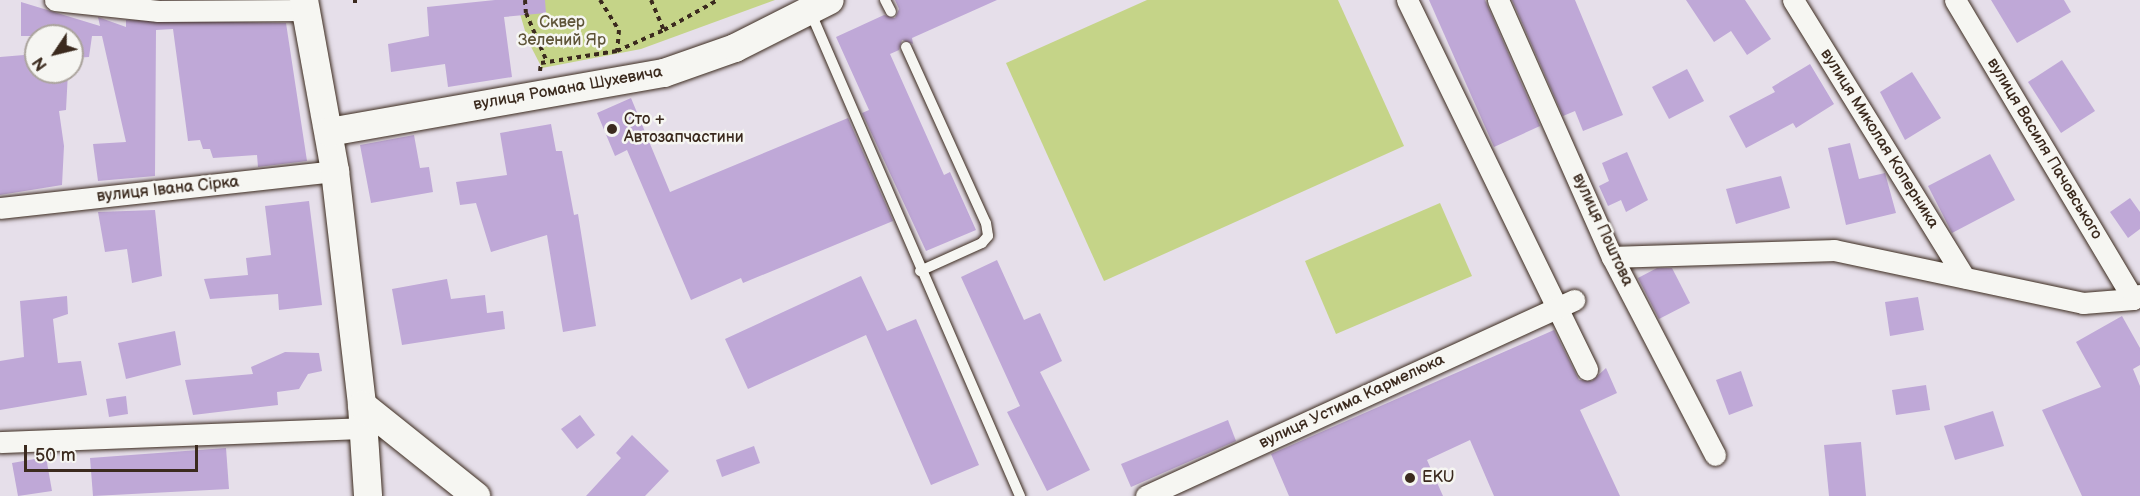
<!DOCTYPE html>
<meta charset="utf-8">
<style>
body{margin:0}
#map{position:relative;width:2140px;height:496px;overflow:hidden;background:#e6dfea;font-family:"Balsamiq Sans",sans-serif}
div>[style]{position:absolute}
[style*='--x']{left:calc(var(--x)*1px);top:calc(var(--y)*1px);width:calc(var(--w)*1px);rotate:calc(var(--a)*1deg)}
.green>*{inset:0;background:#c5d488}
.building>*{inset:0;background:#bfa8d7}
.path>*{height:4px;margin-top:-2px;transform-origin:0;background:repeating-linear-gradient(90deg,#3b2a1e 0 4.5px,transparent 0 9px)}
.roads{filter:drop-shadow(0 0 2px #3b2a1e) drop-shadow(0 0 2px #3b2a1e)}
.lane>*{height:10px;margin:-5px;padding:0 5px;transform-origin:5px;border-radius:5px;background:#f6f6f2}
.street>*{height:21px;margin:-10.5px;padding:0 10.5px;transform-origin:10.5px;border-radius:10.5px;background:#f6f6f2}
.secondary>*{height:28px;margin:-14px;padding:0 14px;transform-origin:14px;border-radius:14px;background:#f6f6f2}
.dots>*{width:16px;height:16px;translate:-50% -50%;box-sizing:border-box;border:3px solid #f6f6f2;border-radius:50%}
span{translate:-50% -50%;white-space:nowrap;text-align:center;line-height:1.15;-webkit-text-stroke:5px #f6f6f2;paint-order:stroke}
.park-label{font-size:16px;color:#5e5438}
.street-label{font-size:16px;color:#3b2a1e}
.poi-label{font-size:16px;color:#3b2a1e}
.left{translate:0 -50%;text-align:left}
.north{position:absolute;left:24px;top:24px;width:60px;height:60px;box-sizing:border-box;background:#f6f6f2;border:2px solid #aba49d;border-radius:50%;rotate:235deg;font-size:16px;font-weight:700;line-height:24px;text-align:center;color:#3b2a1e}
.north::after{content:'';display:block;margin:auto;width:21px;height:27px;background:#3b2a1e;clip-path:polygon(50% 0,100% 100%,50% 72%,0 100%)}
.scale{position:absolute;left:24px;top:445px;width:174px;height:27px;box-sizing:border-box;border:3px solid #3b2a1e;border-top:0;padding-left:8px;font-size:18px;line-height:21px;white-space:nowrap;color:#3b2a1e;-webkit-text-stroke:4px #f6f6f2;paint-order:stroke}
</style>
<div id="map">
<div class="green">
<div style="clip-path:polygon(516px 0,775px 0,641px 49px,542px 68px,528px 41px)"></div>
<div style="clip-path:polygon(1147px 0,1338px 0,1404px 146px,1104px 281px,1006px 63px)"></div>
<div style="clip-path:polygon(1440px 203px,1472px 276px,1336px 334px,1305px 261px)"></div>
</div>
<div class="building">
<div style="clip-path:polygon(495px 0,545px 0,546px 13px,504px 17px,512px 77px,448px 87px,445px 64px,391px 72px,388px 44px,429px 36px,427px 7px)"></div>
<div style="clip-path:polygon(895px 0,997px 0,912px 38px,913px 44px,902px 40px,899px 50px,890px 54px,944px 175px,950px 172px,976px 230px,926px 251px,862px 113px,869px 110px,836px 37px,884px 15px,895px 18px,899px 9px)"></div>
<div style="clip-path:polygon(1429px 0,1485px 0,1540px 126px,1494px 147px)"></div>
<div style="clip-path:polygon(1512px 0,1575px 0,1623px 115px,1583px 131px,1575px 111px,1563px 116px)"></div>
<div style="clip-path:polygon(1686px 0,1745px 0,1771px 39px,1747px 55px,1731px 31px,1714px 42px)"></div>
<div style="clip-path:polygon(1991px 0,2064px 0,2071px 12px,2017px 43px)"></div>
<div style="clip-path:polygon(21px 2px,100px 26px,98px 17px,126px 27px,126px 20px,286px 23px,307px 161px,258px 167px,257px 155px,213px 158px,210px 149px,203px 149px,200px 140px,188px 141px,173px 29px,156px 30px,155px 176px,98px 181px,93px 144px,126px 142px,102px 36px,92px 36px,89px 57px,72px 58px,72px 36px,21px 36px)"></div>
<div style="clip-path:polygon(36px 54px,36px 72px,68px 72px,66px 110px,59px 111px,64px 146px,62px 185px,0 195px,0 57px)"></div>
<div style="clip-path:polygon(2062px 60px,2095px 111px,2061px 133px,2028px 82px)"></div>
<div style="clip-path:polygon(1810px 64px,1834px 104px,1796px 128px,1793px 123px,1746px 148px,1729px 116px,1775px 92px,1772px 87px)"></div>
<div style="clip-path:polygon(1687px 69px,1704px 101px,1669px 119px,1652px 87px)"></div>
<div style="clip-path:polygon(1912px 72px,1941px 118px,1905px 140px,1880px 92px)"></div>
<div style="clip-path:polygon(631px 98px,670px 192px,848px 118px,893px 221px,743px 283px,741px 278px,691px 300px,627px 150px,615px 156px,597px 113px)"></div>
<div style="clip-path:polygon(551px 124px,556px 151px,562px 151px,574px 215px,578px 214px,596px 326px,563px 332px,547px 235px,491px 252px,476px 203px,460px 205px,456px 182px,507px 175px,500px 133px)"></div>
<div style="clip-path:polygon(414px 135px,420px 168px,429px 167px,433px 192px,371px 203px,360px 145px)"></div>
<div style="clip-path:polygon(1850px 143px,1859px 179px,1885px 173px,1896px 213px,1846px 225px,1828px 148px)"></div>
<div style="clip-path:polygon(1627px 152px,1648px 200px,1626px 212px,1621px 200px,1608px 206px,1599px 186px,1609px 181px,1602px 163px)"></div>
<div style="clip-path:polygon(1990px 154px,2015px 200px,1952px 233px,1928px 186px)"></div>
<div style="clip-path:polygon(1781px 176px,1790px 208px,1736px 224px,1726px 189px)"></div>
<div style="clip-path:polygon(2130px 198px,2140px 212px,2140px 229px,2128px 238px,2110px 212px)"></div>
<div style="clip-path:polygon(309px 201px,322px 305px,279px 310px,278px 294px,210px 299px,204px 279px,248px 275px,246px 258px,271px 255px,265px 206px)"></div>
<div style="clip-path:polygon(155px 210px,162px 276px,132px 283px,127px 249px,105px 252px,98px 212px)"></div>
<div style="clip-path:polygon(997px 260px,1024px 320px,1040px 313px,1062px 361px,1040px 372px,1090px 470px,1047px 491px,1007px 412px,1020px 406px,961px 277px)"></div>
<div style="clip-path:polygon(1657px 268px,1672px 268px,1690px 303px,1659px 319px,1638px 278px)"></div>
<div style="clip-path:polygon(861px 276px,887px 331px,916px 319px,979px 465px,931px 485px,866px 335px,748px 389px,725px 339px)"></div>
<div style="clip-path:polygon(447px 279px,451px 299px,485px 295px,487px 313px,503px 311px,505px 329px,402px 345px,392px 289px)"></div>
<div style="clip-path:polygon(67px 296px,68px 314px,53px 319px,58px 363px,81px 361px,87px 395px,0 410px,0 361px,24px 357px,20px 301px)"></div>
<div style="clip-path:polygon(1918px 297px,1924px 330px,1890px 336px,1885px 302px)"></div>
<div style="clip-path:polygon(2122px 316px,2140px 348px,2140px 365px,2133px 369px,2140px 386px,2140px 496px,2082px 496px,2042px 410px,2101px 387px,2076px 342px)"></div>
<div style="clip-path:polygon(1554px 330px,1579px 380px,1592px 381px,1606px 368px,1617px 393px,1580px 410px,1620px 496px,1494px 496px,1470px 440px,1427px 460px,1443px 496px,1289px 496px,1271px 454px)"></div>
<div style="clip-path:polygon(175px 331px,181px 365px,126px 379px,118px 343px)"></div>
<div style="clip-path:polygon(285px 352px,319px 353px,322px 371px,308px 374px,299px 389px,277px 392px,278px 405px,193px 415px,185px 380px,253px 374px,251px 367px)"></div>
<div style="clip-path:polygon(1741px 371px,1753px 406px,1729px 415px,1716px 380px)"></div>
<div style="clip-path:polygon(1926px 385px,1930px 410px,1896px 415px,1892px 390px)"></div>
<div style="clip-path:polygon(126px 396px,128px 414px,109px 417px,106px 399px)"></div>
<div style="clip-path:polygon(1993px 411px,2004px 446px,1955px 460px,1944px 426px)"></div>
<div style="clip-path:polygon(580px 415px,595px 435px,577px 449px,561px 429px)"></div>
<div style="clip-path:polygon(1228px 420px,1236px 441px,1131px 487px,1121px 464px)"></div>
<div style="clip-path:polygon(632px 435px,669px 471px,645px 496px,586px 496px,621px 458px,616px 453px)"></div>
<div style="clip-path:polygon(1861px 442px,1866px 496px,1829px 496px,1824px 445px)"></div>
<div style="clip-path:polygon(754px 446px,760px 463px,722px 477px,716px 460px)"></div>
<div style="clip-path:polygon(226px 448px,229px 489px,93px 496px,90px 458px)"></div>
<div style="clip-path:polygon(46px 457px,52px 491px,18px 496px,12px 463px)"></div>
</div>
<div class="path">
<div style="--x:355;--y:0;--w:3;--a:90"></div>
<div style="--x:525;--y:0;--w:13;--a:86"></div>
<div style="--x:526;--y:13;--w:53;--a:66.8"></div>
<div style="--x:600;--y:0;--w:36;--a:58"></div>
<div style="--x:619;--y:30;--w:21;--a:95"></div>
<div style="--x:651;--y:0;--w:33;--a:67"></div>
<div style="--x:664;--y:30;--w:62;--a:-29.1"></div>
<div style="--x:540;--y:71;--w:8;--a:-83"></div>
<div style="--x:541;--y:63;--w:77;--a:-9"></div>
<div style="--x:617;--y:51;--w:51;--a:-24.1"></div>
</div>
<div class="roads">
<div class="lane">
<div style="--x:885;--y:0;--w:13;--a:63"></div>
<div style="--x:810;--y:11;--w:529;--a:66.59"></div>
<div style="--x:906;--y:47;--w:193;--a:65.6"></div>
<div style="--x:986;--y:223;--w:13;--a:81"></div>
<div style="--x:988;--y:236;--w:9;--a:131"></div>
<div style="--x:982;--y:243;--w:68;--a:155.7"></div>
</div>
<div class="street">
<div style="--x:55;--y:0;--w:104;--a:6.1"></div>
<div style="--x:158;--y:11;--w:149;--a:-0.4"></div>
<div style="--x:1407;--y:0;--w:411;--a:64"></div>
<div style="--x:1498;--y:0;--w:281;--a:66.1"></div>
<div style="--x:1612;--y:257;--w:223;--a:62.5"></div>
<div style="--x:1793;--y:0;--w:326;--a:58.3"></div>
<div style="--x:1955;--y:0;--w:348;--a:59.2"></div>
<div style="--x:0;--y:208;--w:337;--a:-6.3"></div>
<div style="--x:1612;--y:257;--w:222;--a:-1.8"></div>
<div style="--x:1834;--y:250;--w:255;--a:12"></div>
<div style="--x:2083;--y:303;--w:50;--a:-4.6"></div>
<div style="--x:2133;--y:299;--w:8;--a:-30"></div>
<div style="--x:0;--y:442;--w:364;--a:-2.2"></div>
<div style="--x:1146;--y:496;--w:471;--a:-24.6"></div>
</div>
<div class="secondary">
<div style="--x:304;--y:0;--w:174;--a:79.7"></div>
<div style="--x:335;--y:171;--w:236;--a:83.4"></div>
<div style="--x:362;--y:405;--w:91;--a:86.2"></div>
<div style="--x:329;--y:132;--w:340;--a:-10"></div>
<div style="--x:664;--y:73;--w:75;--a:-19.4"></div>
<div style="--x:735;--y:48;--w:106;--a:-26.8"></div>
<div style="--x:362;--y:405;--w:146;--a:38.6"></div>
</div>
</div>
<div class="dots">
<div style="left:612px;top:129px;background:#3b2a1e"></div>
<div style="left:1410px;top:478px;background:#3b2a1e"></div>
</div>
<div class="park-label">
<span style="left:562px;top:32px">Сквер<br>Зелений Яр</span>
</div>
<div class="street-label">
<span style="left:568px;top:89px;rotate:-10deg">вулиця Романа Шухевича</span>
<span style="left:1879px;top:139px;rotate:58deg">вулиця Миколая Коперника</span>
<span style="left:2044px;top:149px;rotate:59deg">вулиця Василя Пачовського</span>
<span style="left:168px;top:190px;rotate:-6deg">вулиця Івана Сірка</span>
<span style="left:1602px;top:230px;rotate:65deg">вулиця Поштова</span>
<span style="left:1352px;top:402px;rotate:-25deg">вулиця Устима Кармелюка</span>
</div>
<div class="poi-label">
<span class="left" style="left:624px;top:129px">Сто +<br>Автозапчастини</span>
<span class="left" style="left:1422px;top:478px">EKU</span>
</div>
<div class="north">N</div>
<div class="scale">50 m</div>
</div>
